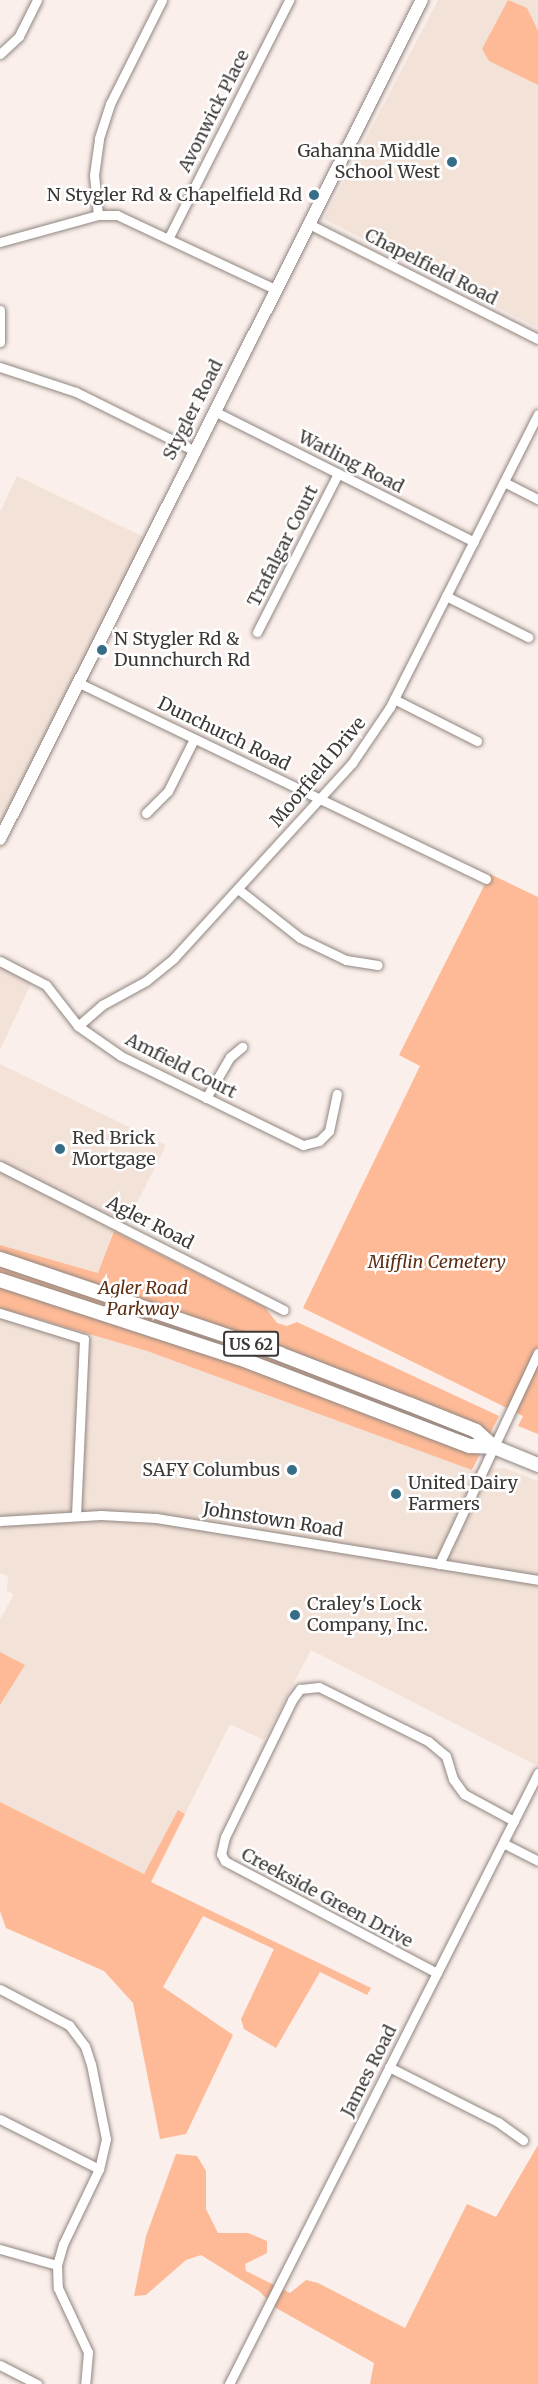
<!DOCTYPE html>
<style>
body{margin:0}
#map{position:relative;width:538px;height:2384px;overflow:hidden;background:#faefea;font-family:Merriweather,serif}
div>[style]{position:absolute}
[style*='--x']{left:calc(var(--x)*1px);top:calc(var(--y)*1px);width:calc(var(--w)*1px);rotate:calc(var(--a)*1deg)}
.built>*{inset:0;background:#f3e2d8}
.green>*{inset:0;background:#feba96}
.roads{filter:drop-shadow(0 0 2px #908681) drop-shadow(0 0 2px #908681)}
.minor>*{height:9px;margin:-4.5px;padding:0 4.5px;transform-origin:4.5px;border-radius:4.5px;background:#fff}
.major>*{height:12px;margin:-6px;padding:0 6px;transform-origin:6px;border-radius:6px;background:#fff}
.highway>*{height:14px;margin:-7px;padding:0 7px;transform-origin:7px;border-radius:7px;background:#fff}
.dots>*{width:16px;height:16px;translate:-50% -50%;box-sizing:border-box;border:3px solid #fff;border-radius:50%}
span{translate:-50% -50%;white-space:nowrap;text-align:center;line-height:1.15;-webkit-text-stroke:5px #fff;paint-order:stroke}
.shield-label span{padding:2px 4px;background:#fff;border:2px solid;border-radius:4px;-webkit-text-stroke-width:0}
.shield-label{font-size:16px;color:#3c3836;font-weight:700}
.street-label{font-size:18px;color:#3c3836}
.poi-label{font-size:18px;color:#3c3836}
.right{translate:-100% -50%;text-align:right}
.left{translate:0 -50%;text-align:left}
.park-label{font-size:18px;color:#5d2e12;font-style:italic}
</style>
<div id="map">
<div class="built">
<div style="clip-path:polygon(438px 0,538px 0,538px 328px,324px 219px)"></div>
<div style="clip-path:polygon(17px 476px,152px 541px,0 851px,0 512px)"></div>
<div style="clip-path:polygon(0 956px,36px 973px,0 1050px)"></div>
<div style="clip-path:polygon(0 1064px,166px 1145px,122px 1233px,113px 1231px,99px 1273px,0 1245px)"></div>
<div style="clip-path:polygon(0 1308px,147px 1351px,472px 1470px,505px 1468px,538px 1481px,538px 1766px,311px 1650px,264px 1740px,230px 1724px,185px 1814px,178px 1811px,144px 1874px,0 1802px,0 1705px,24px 1665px,0 1652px,0 1620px,14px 1594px,7px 1591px,8px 1576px,0 1573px)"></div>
</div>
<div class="green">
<div style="clip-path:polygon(508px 0,527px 8px,538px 31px,538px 85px,489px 61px,482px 49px)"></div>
<div style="clip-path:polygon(490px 874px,538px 897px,538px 1434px,518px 1426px,523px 1416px,303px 1308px,420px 1066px,399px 1055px)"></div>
<div style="clip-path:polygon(114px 1231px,265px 1307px,277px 1323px,287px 1326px,297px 1322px,499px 1416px,472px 1470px,147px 1351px,0 1308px,0 1245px,98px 1273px)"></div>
<div style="clip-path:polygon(0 1652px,25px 1665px,0 1705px)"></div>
<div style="clip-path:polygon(0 1802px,144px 1874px,178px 1810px,185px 1814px,151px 1882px,371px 1988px,367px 1995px,320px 1972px,276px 2048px,244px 2029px,241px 2019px,274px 1949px,203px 1916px,163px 1987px,233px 2035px,186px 2134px,160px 2139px,133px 2003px,104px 1971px,6px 1928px,0 1911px)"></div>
<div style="clip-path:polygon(538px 2145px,538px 2384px,370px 2384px,374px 2363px,276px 2308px,259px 2291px,201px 2255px,186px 2260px,146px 2295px,134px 2296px,146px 2236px,176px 2154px,197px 2156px,206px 2171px,206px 2209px,218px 2233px,248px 2233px,267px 2241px,267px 2253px,245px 2264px,246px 2271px,290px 2293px,306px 2280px,318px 2283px,405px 2328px,467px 2204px,496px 2217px)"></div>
</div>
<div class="roads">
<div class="minor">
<div style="--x:0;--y:54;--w:26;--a:-43"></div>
<div style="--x:19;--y:36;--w:40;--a:-63.4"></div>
<div style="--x:98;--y:215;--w:40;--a:-95.7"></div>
<div style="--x:94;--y:175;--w:37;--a:-82"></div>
<div style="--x:99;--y:138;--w:36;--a:-72"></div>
<div style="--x:110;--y:104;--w:116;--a:-63.4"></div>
<div style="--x:309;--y:224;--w:256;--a:26.7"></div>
<div style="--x:169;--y:237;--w:266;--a:-63.1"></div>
<div style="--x:0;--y:242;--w:102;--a:-15.4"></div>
<div style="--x:98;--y:215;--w:19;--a:0"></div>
<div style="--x:117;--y:215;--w:174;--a:25.1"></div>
<div style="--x:0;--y:310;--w:32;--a:90"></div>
<div style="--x:0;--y:367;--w:80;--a:18.2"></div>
<div style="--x:76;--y:392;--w:131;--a:26.4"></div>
<div style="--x:214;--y:411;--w:291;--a:26.7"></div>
<div style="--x:504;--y:482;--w:38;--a:27"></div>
<div style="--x:446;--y:596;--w:92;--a:26.6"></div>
<div style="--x:257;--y:632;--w:178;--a:-62.9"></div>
<div style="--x:77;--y:682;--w:454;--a:25.7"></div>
<div style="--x:394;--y:699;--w:93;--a:26.8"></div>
<div style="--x:146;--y:813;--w:31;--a:-45"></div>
<div style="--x:168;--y:791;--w:58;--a:-63.4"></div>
<div style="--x:238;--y:889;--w:79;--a:38.3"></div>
<div style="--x:300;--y:938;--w:51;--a:25.6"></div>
<div style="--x:346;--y:960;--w:32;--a:9"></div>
<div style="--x:0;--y:961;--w:52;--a:27.6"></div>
<div style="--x:46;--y:985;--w:52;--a:52"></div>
<div style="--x:78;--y:1026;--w:52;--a:34.9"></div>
<div style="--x:121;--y:1056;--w:203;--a:26.1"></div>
<div style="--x:303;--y:1145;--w:16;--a:-14"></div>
<div style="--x:319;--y:1141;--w:14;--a:-45"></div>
<div style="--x:329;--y:1131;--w:38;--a:-78"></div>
<div style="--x:78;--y:1026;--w:32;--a:-41"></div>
<div style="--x:102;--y:1005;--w:50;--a:-28.6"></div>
<div style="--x:146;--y:981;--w:36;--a:-39"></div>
<div style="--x:174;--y:958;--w:264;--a:-47.6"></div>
<div style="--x:352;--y:763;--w:68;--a:-55.8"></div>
<div style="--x:390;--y:707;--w:328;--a:-63.2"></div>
<div style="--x:206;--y:1098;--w:48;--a:-59.7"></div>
<div style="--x:230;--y:1057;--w:16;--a:-40"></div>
<div style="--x:0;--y:1166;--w:318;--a:26.9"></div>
<div style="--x:0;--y:1313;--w:88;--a:17.2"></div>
<div style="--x:84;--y:1339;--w:177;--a:92.6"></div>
<div style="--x:0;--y:1521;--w:101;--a:-3.4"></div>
<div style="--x:101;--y:1515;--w:55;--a:3.1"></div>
<div style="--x:156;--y:1518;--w:387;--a:9.2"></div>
<div style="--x:439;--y:1564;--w:233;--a:-64.9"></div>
<div style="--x:503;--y:1843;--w:39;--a:27"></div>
<div style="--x:437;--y:1973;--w:240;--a:-152.2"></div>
<div style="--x:225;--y:1861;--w:8;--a:-120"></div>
<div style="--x:221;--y:1854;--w:17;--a:-77"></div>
<div style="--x:225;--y:1837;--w:153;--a:-63.9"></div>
<div style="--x:292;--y:1700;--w:14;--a:-54"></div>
<div style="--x:300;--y:1689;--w:19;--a:-6"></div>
<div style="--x:319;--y:1687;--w:122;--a:26.4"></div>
<div style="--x:428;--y:1741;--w:23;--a:40"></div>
<div style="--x:446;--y:1756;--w:24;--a:73"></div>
<div style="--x:453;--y:1779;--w:19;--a:54"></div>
<div style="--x:464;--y:1794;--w:57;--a:28.4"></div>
<div style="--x:0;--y:1989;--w:78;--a:27.6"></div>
<div style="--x:69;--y:2025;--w:26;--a:53"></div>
<div style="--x:85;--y:2046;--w:19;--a:72"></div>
<div style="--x:91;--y:2064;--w:76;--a:78.7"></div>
<div style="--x:106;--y:2139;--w:31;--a:103"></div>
<div style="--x:99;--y:2169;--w:83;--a:115.6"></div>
<div style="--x:63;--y:2244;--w:22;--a:106"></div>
<div style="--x:57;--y:2265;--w:23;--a:88"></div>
<div style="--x:58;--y:2288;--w:71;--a:64.9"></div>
<div style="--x:88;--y:2352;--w:32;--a:95"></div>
<div style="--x:389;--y:2067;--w:122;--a:26.8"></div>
<div style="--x:498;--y:2122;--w:31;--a:36"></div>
<div style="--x:0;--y:2119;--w:111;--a:26.8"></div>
<div style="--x:0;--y:2249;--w:59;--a:15.7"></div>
<div style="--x:0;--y:2365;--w:42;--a:27.2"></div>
<div style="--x:229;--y:2384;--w:685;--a:-63.17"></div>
</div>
<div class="major">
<div style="--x:0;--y:839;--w:939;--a:-63.3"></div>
</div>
<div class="highway">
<div style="--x:0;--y:1259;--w:296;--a:18.7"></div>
<div style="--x:280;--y:1354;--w:138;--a:21.2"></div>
<div style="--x:409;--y:1404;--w:72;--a:21.9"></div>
<div style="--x:476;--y:1431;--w:24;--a:42"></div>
<div style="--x:494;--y:1447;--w:48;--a:22.2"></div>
<div style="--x:0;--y:1280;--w:251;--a:18.1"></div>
<div style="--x:239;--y:1358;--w:247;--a:20.9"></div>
<div style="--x:470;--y:1446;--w:24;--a:2"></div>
</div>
</div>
<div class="dots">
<div style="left:452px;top:162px;background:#366e88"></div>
<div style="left:314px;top:195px;background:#366e88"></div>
<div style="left:102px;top:650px;background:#366e88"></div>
<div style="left:60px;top:1149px;background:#366e88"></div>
<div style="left:292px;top:1470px;background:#366e88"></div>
<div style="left:396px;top:1494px;background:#366e88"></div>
<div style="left:295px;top:1615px;background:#366e88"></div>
</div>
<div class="shield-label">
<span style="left:251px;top:1344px">US 62</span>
</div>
<div class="street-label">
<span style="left:214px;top:111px;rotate:-63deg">Avonwick Place</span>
<span style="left:431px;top:267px;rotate:27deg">Chapelfield Road</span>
<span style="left:193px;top:410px;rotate:-63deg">Stygler Road</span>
<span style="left:351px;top:462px;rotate:27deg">Watling Road</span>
<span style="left:283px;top:546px;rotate:-63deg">Trafalgar Court</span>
<span style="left:224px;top:734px;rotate:26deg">Dunchurch Road</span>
<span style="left:318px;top:772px;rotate:-50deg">Moorfield Drive</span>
<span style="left:181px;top:1066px;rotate:27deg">Amfield Court</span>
<span style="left:150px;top:1223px;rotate:27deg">Agler Road</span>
<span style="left:273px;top:1520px;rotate:9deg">Johnstown Road</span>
<span style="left:327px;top:1898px;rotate:28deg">Creekside Green Drive</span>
<span style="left:369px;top:2071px;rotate:-63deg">James Road</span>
</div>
<div class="poi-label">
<span class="right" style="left:440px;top:162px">Gahanna Middle<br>School West</span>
<span class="right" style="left:302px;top:195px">N Stygler Rd &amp; Chapelfield Rd</span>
<span class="left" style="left:114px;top:650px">N Stygler Rd &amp;<br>Dunnchurch Rd</span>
<span class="left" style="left:72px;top:1149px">Red Brick<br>Mortgage</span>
<span class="right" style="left:280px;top:1470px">SAFY Columbus</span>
<span class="left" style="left:408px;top:1494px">United Dairy<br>Farmers</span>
<span class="left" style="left:307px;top:1615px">Craley's Lock<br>Company, Inc.</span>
</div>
<div class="park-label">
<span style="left:437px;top:1262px">Mifflin Cemetery</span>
<span style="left:143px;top:1299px">Agler Road<br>Parkway</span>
</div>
</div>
